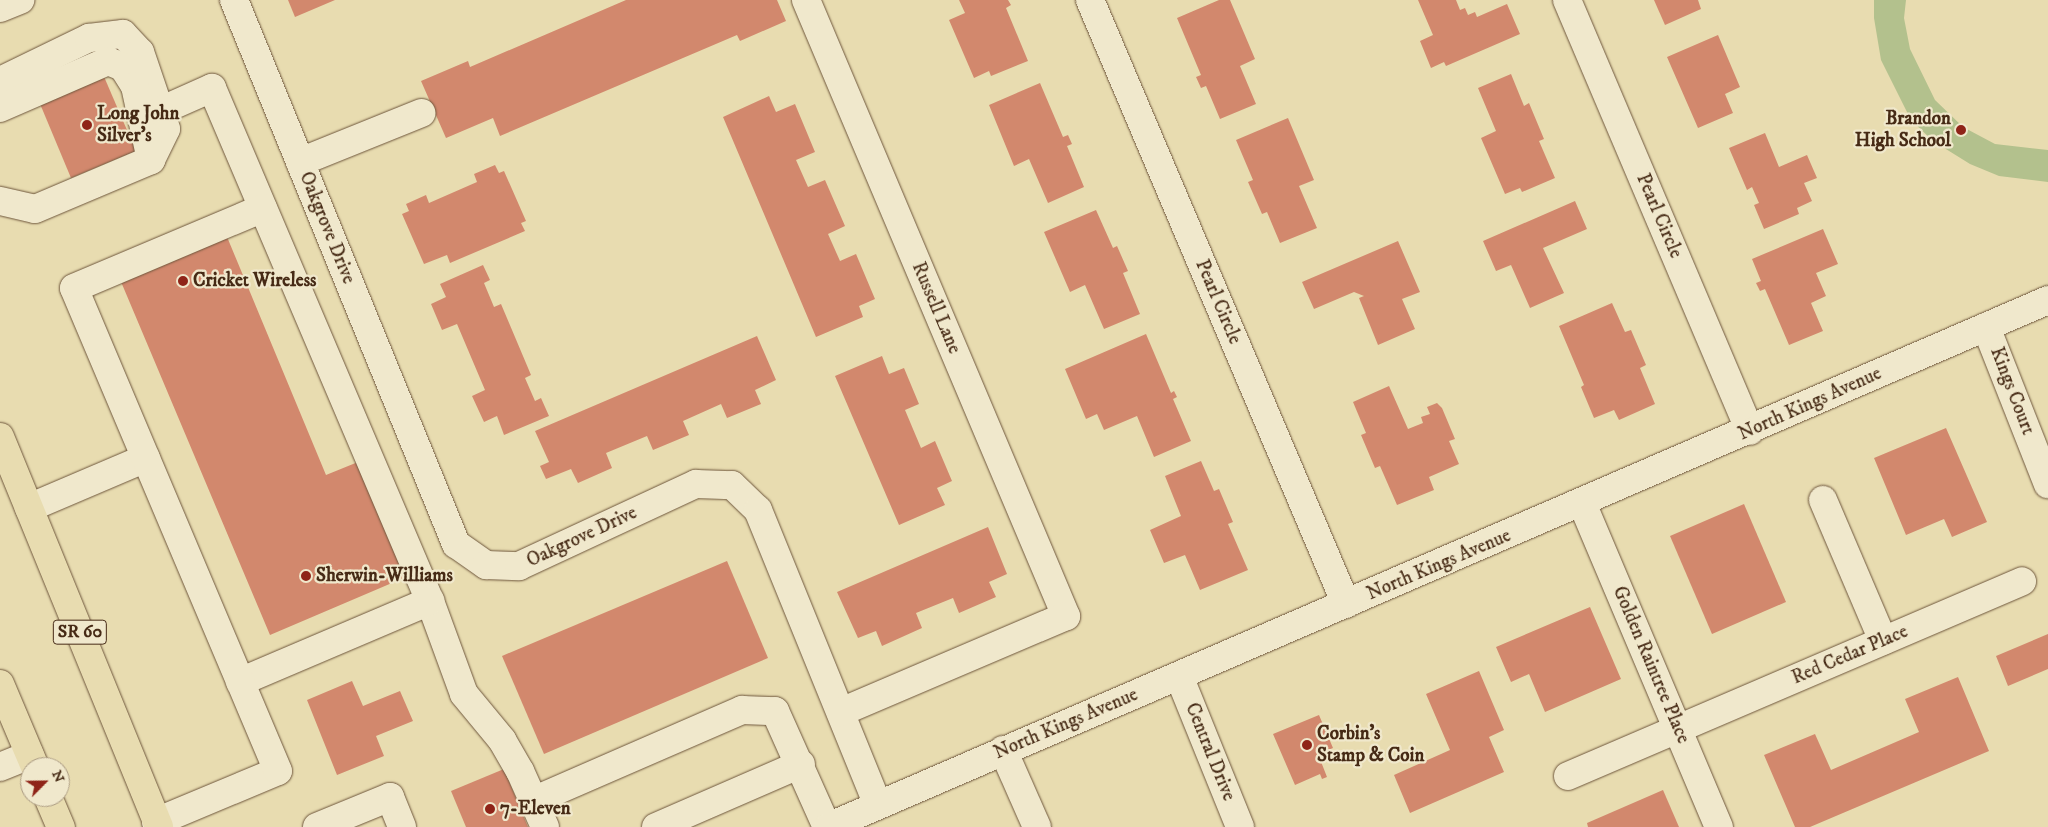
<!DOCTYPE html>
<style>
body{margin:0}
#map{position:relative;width:2048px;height:827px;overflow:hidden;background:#e8dcb0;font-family:"IM FELL DW Pica",serif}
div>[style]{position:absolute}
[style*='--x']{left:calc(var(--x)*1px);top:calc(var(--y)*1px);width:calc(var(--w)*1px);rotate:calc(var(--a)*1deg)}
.green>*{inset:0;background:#b3c18d}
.building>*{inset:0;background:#d2886d}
.roads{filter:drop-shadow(0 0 1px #6e563c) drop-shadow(0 0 1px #6e563c)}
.minor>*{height:28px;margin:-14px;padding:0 14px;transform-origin:14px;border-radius:14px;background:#f0e8cc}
.highway>*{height:28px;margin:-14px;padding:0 14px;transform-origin:14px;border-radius:14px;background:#e8dcb0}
.dots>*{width:14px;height:14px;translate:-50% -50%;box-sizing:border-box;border:2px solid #f0e8cc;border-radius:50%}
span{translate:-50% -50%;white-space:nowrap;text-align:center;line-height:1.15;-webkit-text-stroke:4.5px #f0e8cc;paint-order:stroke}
.shield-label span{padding:1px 4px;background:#f0e8cc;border:1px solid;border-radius:4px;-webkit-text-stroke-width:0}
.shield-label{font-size:18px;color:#462a15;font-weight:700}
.poi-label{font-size:19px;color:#462a15;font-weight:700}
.left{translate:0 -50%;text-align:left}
.right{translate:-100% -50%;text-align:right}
.street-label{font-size:19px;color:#462a15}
.north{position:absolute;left:20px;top:757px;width:50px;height:50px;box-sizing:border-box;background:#f0e8cc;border:1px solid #ac9c83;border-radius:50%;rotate:67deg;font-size:14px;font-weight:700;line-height:20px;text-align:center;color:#462a15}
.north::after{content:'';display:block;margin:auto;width:18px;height:22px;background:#8f2418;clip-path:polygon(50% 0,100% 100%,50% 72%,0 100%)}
</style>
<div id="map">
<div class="green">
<div style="clip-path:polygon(1874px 0,1906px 0,1904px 18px,1910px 49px,1935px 100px,1963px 127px,1995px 144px,2048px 150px,2048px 182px,1999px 176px,1970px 164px,1933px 141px,1911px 120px,1881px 60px,1874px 18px)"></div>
</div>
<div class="building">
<div style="clip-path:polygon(288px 0,335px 0,295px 17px)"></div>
<div style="clip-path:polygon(626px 0,777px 0,786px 21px,740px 41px,737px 35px,500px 136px,493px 118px,446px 138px,421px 81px,468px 61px,470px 67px)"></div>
<div style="clip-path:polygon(959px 0,1008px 0,1011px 5px,1006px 8px,1028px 61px,991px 76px,989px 71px,974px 78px,949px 20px,965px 13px)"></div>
<div style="clip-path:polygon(1219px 0,1230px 0,1255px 59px,1240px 66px,1256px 104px,1220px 119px,1206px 86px,1201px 88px,1196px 77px,1201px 75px,1177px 18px)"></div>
<div style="clip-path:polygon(1418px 0,1456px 0,1460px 10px,1465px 8px,1468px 15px,1475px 12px,1477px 17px,1507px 4px,1520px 34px,1446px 66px,1444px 62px,1431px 68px,1420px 41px,1433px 35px)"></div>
<div style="clip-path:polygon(1654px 0,1698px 0,1701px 9px,1665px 25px)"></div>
<div style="clip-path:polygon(1718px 35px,1740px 87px,1725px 94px,1733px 113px,1698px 128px,1667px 57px)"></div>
<div style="clip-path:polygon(102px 72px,136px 151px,71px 178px,38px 99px)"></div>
<div style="clip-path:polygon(1511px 74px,1524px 106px,1529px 103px,1544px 139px,1539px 141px,1555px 178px,1522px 192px,1520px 188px,1505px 194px,1481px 138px,1496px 131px,1478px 88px)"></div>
<div style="clip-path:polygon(1040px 83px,1063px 137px,1068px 135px,1072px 144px,1067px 146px,1084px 187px,1048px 203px,1029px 159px,1014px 166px,989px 105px)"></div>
<div style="clip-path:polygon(769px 96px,776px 112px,795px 104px,815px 152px,796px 160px,808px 187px,825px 180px,845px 226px,828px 234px,840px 261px,856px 254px,875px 299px,859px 306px,863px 317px,816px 337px,723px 117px)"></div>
<div style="clip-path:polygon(1288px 118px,1314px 180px,1299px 186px,1317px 228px,1280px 243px,1267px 212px,1262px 214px,1248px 182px,1253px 180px,1236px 140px)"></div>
<div style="clip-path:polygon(1765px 133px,1779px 167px,1807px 155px,1817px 178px,1804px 183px,1812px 201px,1797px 208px,1799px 214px,1764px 229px,1754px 205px,1759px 203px,1752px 187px,1747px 190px,1729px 148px)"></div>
<div style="clip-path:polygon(495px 165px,499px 173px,504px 171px,526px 221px,521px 223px,525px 231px,450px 263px,447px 255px,424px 264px,402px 214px,409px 211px,406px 204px,426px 195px,429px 203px,477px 182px,474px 174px)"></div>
<div style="clip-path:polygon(1575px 201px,1587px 229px,1543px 248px,1564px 293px,1530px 308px,1511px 265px,1496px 271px,1483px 241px)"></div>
<div style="clip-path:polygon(1096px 210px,1113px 248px,1117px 246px,1128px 271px,1123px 273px,1140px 314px,1104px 329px,1085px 285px,1070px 292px,1044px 232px)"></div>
<div style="clip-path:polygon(1823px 229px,1838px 264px,1816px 273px,1826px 296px,1811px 303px,1823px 331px,1789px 345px,1765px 289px,1760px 291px,1756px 283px,1761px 281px,1752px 259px)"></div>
<div style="clip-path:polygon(225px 232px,326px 475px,358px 462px,406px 577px,270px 635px,119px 277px)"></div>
<div style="clip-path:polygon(1398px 241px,1420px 292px,1402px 299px,1415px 329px,1378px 345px,1359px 298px,1364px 296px,1354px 292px,1314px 309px,1302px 282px)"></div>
<div style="clip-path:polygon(483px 265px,490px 280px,484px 283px,494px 307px,501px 304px,531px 375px,525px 378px,535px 401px,541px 398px,549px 416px,504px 435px,497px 416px,484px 422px,472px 396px,485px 390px,457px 324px,442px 330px,431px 304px,446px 297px,440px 284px)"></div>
<div style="clip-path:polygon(1612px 303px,1625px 332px,1631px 330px,1646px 365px,1640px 368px,1655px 404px,1619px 420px,1614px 410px,1594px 418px,1581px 387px,1584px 385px,1559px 326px)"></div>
<div style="clip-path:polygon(1146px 334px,1171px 393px,1174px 391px,1177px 397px,1173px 399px,1191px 441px,1154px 457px,1137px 416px,1104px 430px,1097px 414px,1086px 419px,1065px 369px)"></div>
<div style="clip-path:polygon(757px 336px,776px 380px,755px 390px,761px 404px,727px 418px,721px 404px,683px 421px,689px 435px,653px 450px,647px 436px,606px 453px,612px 468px,578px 483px,571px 469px,546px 479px,540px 466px,549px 462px,535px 431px)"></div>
<div style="clip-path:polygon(882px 356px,889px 374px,904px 368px,919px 404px,905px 410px,921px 448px,935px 441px,952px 481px,937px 488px,945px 505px,899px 525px,835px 376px)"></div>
<div style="clip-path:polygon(1389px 386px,1408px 429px,1423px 423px,1421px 417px,1430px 414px,1427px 407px,1437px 403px,1442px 408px,1455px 439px,1449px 441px,1459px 464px,1429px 477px,1434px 490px,1397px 505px,1380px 466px,1375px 468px,1361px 435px,1366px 433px,1353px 402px)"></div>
<div style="clip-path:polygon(1946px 428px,1987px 522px,1952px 537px,1944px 519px,1906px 535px,1874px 458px)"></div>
<div style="clip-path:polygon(1201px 461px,1214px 491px,1219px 489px,1233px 522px,1228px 524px,1248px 570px,1200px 590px,1185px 555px,1164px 563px,1150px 530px,1181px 516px,1165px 476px)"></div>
<div style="clip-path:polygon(1744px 504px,1786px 602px,1712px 634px,1670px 536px)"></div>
<div style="clip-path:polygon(988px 527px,1007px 574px,989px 582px,996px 597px,959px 613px,953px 598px,916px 613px,922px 628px,882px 646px,876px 631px,858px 638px,837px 592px)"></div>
<div style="clip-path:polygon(727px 561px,768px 658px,544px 754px,502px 656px)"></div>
<div style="clip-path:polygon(1590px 607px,1621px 679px,1545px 712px,1529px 674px,1511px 682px,1496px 647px)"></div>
<div style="clip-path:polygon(2048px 634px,2048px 669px,2008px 686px,1996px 656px)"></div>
<div style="clip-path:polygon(1479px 671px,1504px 730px,1489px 737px,1504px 772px,1410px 813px,1394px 775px,1450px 750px,1426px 694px)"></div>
<div style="clip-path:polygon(1958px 677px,1989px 751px,1810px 827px,1795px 827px,1764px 755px,1815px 734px,1831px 770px,1919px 732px,1905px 699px)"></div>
<div style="clip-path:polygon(352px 681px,363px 706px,400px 691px,413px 721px,376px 736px,384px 756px,337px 775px,307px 700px)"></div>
<div style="clip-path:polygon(1319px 715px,1333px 748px,1318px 754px,1327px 777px,1322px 779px,1320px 774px,1295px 785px,1273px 734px)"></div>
<div style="clip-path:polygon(504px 769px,528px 827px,466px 827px,451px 791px)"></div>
<div style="clip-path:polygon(1663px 790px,1679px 827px,1588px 827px,1587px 823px)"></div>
</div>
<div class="roads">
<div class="minor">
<div style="--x:234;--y:0;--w:588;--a:67.8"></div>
<div style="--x:456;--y:544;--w:37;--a:35"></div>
<div style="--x:486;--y:565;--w:33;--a:2"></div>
<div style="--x:519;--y:566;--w:195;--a:-24.9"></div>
<div style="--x:696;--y:484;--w:36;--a:2"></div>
<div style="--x:732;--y:485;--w:36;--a:44"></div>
<div style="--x:758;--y:510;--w:318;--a:67.9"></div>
<div style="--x:806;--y:0;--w:669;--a:67.12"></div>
<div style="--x:1066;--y:616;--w:245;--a:156.9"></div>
<div style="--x:1090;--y:0;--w:656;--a:67.03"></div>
<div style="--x:1567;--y:0;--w:468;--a:67"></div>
<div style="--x:0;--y:8;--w:22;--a:-22"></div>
<div style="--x:0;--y:81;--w:99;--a:-25.8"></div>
<div style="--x:89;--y:38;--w:34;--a:-7"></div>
<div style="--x:123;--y:34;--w:25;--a:47"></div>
<div style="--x:140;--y:52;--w:81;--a:71.3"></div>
<div style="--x:166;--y:129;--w:34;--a:116"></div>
<div style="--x:151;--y:160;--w:126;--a:157.1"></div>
<div style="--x:35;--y:209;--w:36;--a:-167"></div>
<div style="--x:0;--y:108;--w:118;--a:-23.5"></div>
<div style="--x:108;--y:61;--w:16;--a:22"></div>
<div style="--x:123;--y:67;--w:22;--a:58"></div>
<div style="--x:135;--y:86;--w:76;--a:77.8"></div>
<div style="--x:160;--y:111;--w:57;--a:-23.9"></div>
<div style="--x:212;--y:88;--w:557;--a:66.98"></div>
<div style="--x:430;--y:601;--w:99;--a:69.9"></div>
<div style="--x:464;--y:694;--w:60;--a:50.4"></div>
<div style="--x:502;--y:740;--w:36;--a:60"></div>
<div style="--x:520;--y:771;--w:61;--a:65.9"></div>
<div style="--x:300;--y:162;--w:131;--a:-22"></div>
<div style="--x:1986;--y:327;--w:169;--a:68.5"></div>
<div style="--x:1823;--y:500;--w:153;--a:66.9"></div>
<div style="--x:1582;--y:503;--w:352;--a:67.1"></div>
<div style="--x:29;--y:508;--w:127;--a:-23.1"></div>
<div style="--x:1179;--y:676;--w:163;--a:68"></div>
<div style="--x:240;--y:682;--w:207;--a:-23.1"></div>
<div style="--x:1003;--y:750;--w:84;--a:66.2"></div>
<div style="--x:0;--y:767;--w:32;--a:-22"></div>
<div style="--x:1568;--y:776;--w:494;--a:-23.2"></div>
<div style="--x:535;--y:800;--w:226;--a:-23.5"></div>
<div style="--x:742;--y:710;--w:33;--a:2"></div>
<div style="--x:775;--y:711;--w:127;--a:65.9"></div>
<div style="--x:156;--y:822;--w:132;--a:-22.7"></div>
<div style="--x:278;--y:771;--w:524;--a:-112.9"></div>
<div style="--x:74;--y:288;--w:205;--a:-22.9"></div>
<div style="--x:317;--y:827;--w:79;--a:-22.3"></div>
<div style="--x:390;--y:797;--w:32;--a:68"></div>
<div style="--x:656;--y:827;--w:158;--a:-23.5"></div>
<div style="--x:828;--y:827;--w:1329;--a:-23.36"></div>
</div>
<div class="highway">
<div style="--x:0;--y:437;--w:421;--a:67.8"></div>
<div style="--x:0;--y:684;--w:90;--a:67.1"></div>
<div style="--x:48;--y:797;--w:33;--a:67"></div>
</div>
</div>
<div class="dots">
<div style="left:87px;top:125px;background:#8f2418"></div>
<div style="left:1961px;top:130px;background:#8f2418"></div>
<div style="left:183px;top:281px;background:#8f2418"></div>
<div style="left:306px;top:576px;background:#8f2418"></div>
<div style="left:1307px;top:745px;background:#8f2418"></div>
<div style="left:490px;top:809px;background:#8f2418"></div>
</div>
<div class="shield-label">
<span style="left:80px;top:632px">SR 60</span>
</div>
<div class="poi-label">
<span class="left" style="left:97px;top:125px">Long John<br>Silver's</span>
<span class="right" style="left:1951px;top:130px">Brandon<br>High School</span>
<span class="left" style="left:193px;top:281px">Cricket Wireless</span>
<span class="left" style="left:316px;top:576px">Sherwin-Williams</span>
<span class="left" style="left:1317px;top:745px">Corbin's<br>Stamp &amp; Coin</span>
<span class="left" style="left:500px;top:809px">7-Eleven</span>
</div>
<div class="street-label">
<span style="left:1659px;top:216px;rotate:67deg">Pearl Circle</span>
<span style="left:327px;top:228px;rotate:68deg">Oakgrove Drive</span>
<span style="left:1218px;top:302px;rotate:67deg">Pearl Circle</span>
<span style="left:936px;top:308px;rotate:67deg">Russell Lane</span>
<span style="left:2012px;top:391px;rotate:69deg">Kings Court</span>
<span style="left:1810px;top:404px;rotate:-24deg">North Kings Avenue</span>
<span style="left:582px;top:537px;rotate:-25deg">Oakgrove Drive</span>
<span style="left:1439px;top:565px;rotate:-23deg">North Kings Avenue</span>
<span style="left:1850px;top:655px;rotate:-23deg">Red Cedar Place</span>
<span style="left:1651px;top:665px;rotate:67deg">Golden Raintree Place</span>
<span style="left:1066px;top:724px;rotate:-23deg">North Kings Avenue</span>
<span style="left:1210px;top:752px;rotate:68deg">Central Drive</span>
</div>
<div class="north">N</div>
</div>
